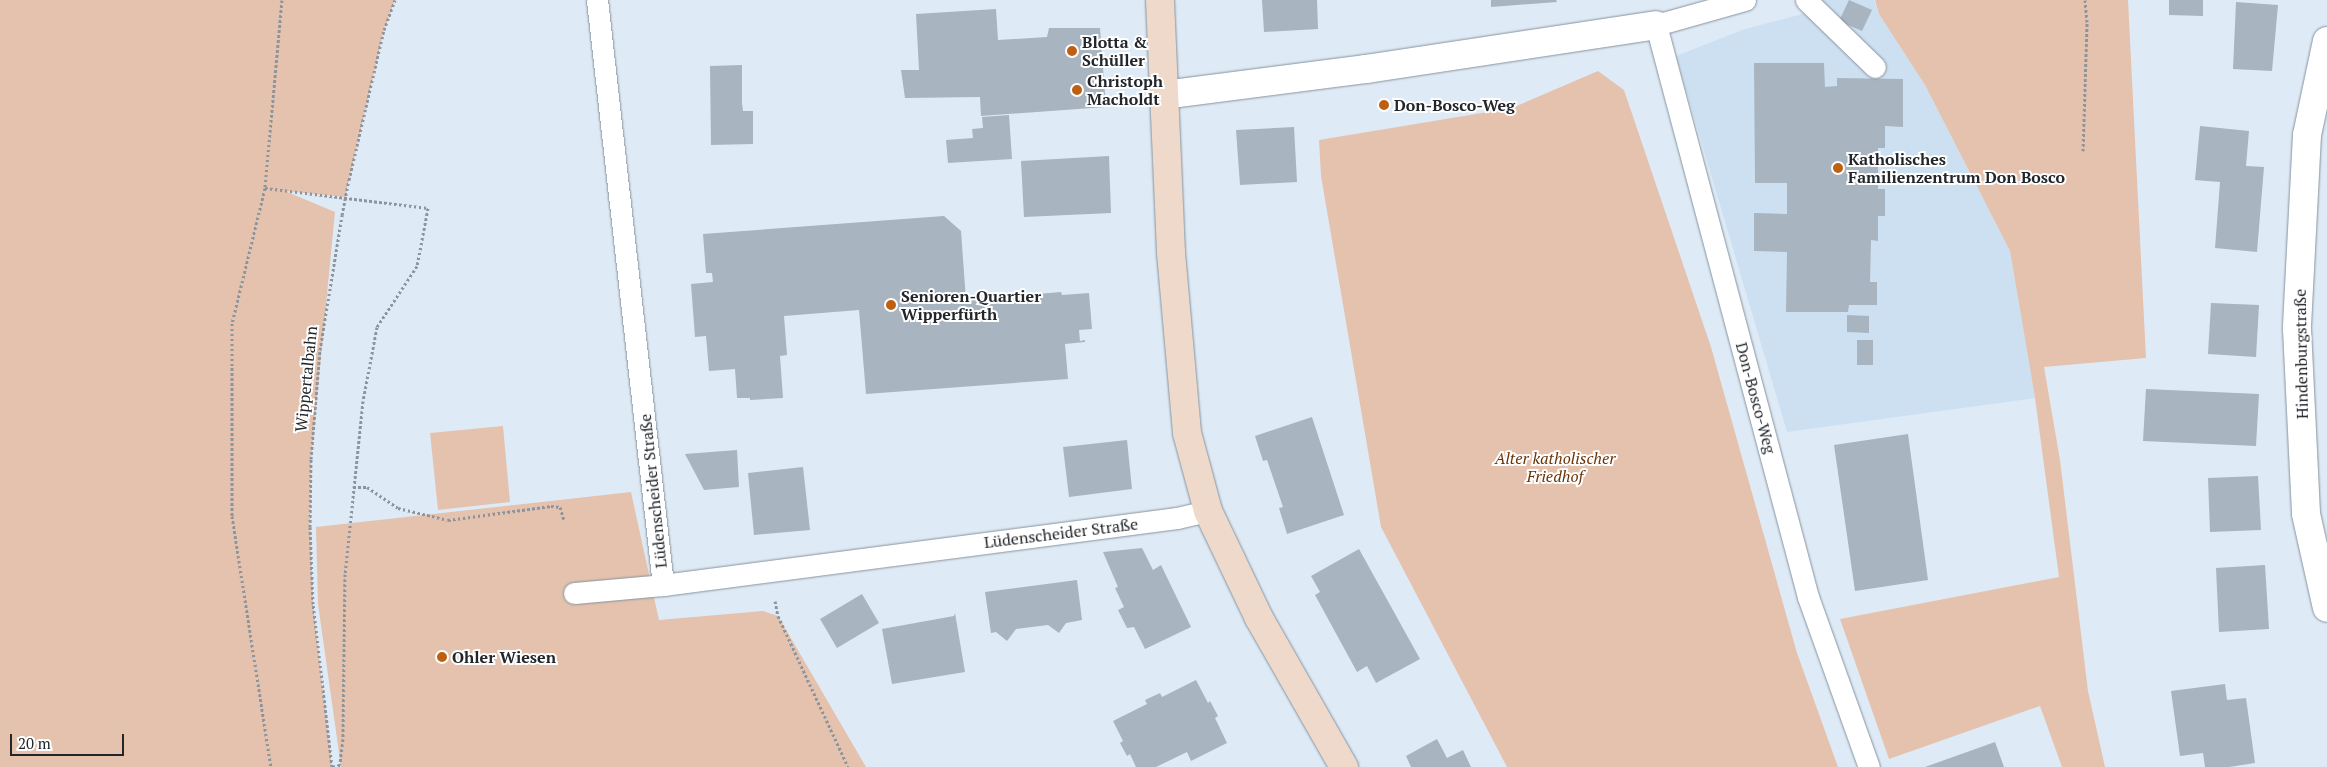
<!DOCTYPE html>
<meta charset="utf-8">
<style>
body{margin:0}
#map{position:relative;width:2327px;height:767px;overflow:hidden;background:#deebf7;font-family:"PT Serif",serif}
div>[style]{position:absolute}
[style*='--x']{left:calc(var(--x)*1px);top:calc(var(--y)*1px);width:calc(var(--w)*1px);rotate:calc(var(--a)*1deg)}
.built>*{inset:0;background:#cde0f1}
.green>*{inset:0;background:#e5c2ad}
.building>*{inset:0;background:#a8b4c0}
.path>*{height:3px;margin-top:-1.5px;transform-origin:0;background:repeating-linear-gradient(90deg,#8c959e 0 2.5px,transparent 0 5px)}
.roads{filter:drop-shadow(0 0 1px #87939d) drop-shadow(0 0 1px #87939d)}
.service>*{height:21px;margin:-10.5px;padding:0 10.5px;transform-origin:10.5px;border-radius:10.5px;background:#fff}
.minor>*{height:28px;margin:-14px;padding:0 14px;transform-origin:14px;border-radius:14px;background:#fff}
.secondary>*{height:28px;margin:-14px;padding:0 14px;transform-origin:14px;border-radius:14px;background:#eed9ca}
.path-bridge>*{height:3px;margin-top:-1.5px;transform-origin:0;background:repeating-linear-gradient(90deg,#8c959e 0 2.5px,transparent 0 5px)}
.dots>*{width:14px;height:14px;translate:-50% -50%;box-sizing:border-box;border:2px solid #fff;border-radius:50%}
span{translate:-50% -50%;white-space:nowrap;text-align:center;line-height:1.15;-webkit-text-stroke:4px #fff;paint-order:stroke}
.poi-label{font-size:16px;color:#22262b;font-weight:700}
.left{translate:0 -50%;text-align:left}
.street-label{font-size:16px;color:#22262b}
.park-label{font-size:16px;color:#6a3408;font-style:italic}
.scale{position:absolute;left:10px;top:734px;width:114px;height:22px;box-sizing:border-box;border:2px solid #22262b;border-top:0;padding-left:6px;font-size:15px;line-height:18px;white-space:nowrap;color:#22262b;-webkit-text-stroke:4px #fff;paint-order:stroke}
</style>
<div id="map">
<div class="built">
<div style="clip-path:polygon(1811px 0,1874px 0,1879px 14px,1925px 85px,2010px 251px,2035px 398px,1787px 432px,1676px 56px,1742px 30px,1802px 14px)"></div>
</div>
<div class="green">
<div style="clip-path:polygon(0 0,395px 0,384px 30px,345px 197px,285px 191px,335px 212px,311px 459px,310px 527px,313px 604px,332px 767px,0 767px)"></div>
<div style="clip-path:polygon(1875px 0,2128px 0,2146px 358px,2044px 367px,2060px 460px,2088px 691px,2105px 767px,2062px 767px,2040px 706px,1889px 759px,1840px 619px,2059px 577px,2035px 398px,2010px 251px,1925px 85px,1879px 14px)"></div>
<div style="clip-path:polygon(1598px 71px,1624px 90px,1711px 347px,1797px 653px,1838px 767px,1507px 767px,1381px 527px,1321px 176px,1319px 140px,1512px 108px)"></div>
<div style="clip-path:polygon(503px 426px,510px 502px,438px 510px,430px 433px)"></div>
<div style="clip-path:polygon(631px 492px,659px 620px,763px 611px,778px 616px,866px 767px,341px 767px,318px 604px,316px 527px)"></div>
</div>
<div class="building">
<div style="clip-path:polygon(1262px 0,1317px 0,1318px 29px,1264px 32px)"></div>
<div style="clip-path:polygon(1491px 0,1556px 0,1557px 2px,1491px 7px)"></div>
<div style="clip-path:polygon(1849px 0,1872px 10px,1862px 31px,1839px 21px)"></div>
<div style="clip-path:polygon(2169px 0,2203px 0,2203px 16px,2169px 15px)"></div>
<div style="clip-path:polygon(2236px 2px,2278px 5px,2272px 71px,2233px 69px)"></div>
<div style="clip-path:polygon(996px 9px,998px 40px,1047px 37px,1049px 28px,1100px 28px,1106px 107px,981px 116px,980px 97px,905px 98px,901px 70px,919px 70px,916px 14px)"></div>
<div style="clip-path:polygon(1754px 63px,1824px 63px,1825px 87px,1837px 86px,1837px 78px,1903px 79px,1903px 127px,1885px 126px,1885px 148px,1878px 148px,1878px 189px,1885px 189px,1885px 216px,1878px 216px,1878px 241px,1871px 240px,1870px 282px,1877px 282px,1877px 305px,1849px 305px,1848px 312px,1786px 312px,1787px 252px,1754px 251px,1754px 213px,1787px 214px,1787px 183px,1755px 183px)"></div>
<div style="clip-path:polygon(742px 65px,742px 103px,743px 111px,753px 111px,753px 144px,711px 145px,710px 66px)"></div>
<div style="clip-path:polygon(1009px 115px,1012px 159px,948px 163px,946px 140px,973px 138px,972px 129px,983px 128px,982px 117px)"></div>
<div style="clip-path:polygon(2200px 126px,2249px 131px,2246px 166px,2264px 167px,2257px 252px,2215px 248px,2220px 182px,2195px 180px)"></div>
<div style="clip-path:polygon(1294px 127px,1297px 182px,1240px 185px,1236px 130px)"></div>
<div style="clip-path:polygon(1109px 156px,1111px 213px,1024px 217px,1021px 161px)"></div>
<div style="clip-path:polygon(944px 216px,961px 231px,966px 300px,1061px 292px,1062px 295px,1089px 293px,1092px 329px,1079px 330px,1080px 341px,1085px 340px,1085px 342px,1065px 344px,1068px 379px,866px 394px,859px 310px,784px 316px,787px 355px,780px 356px,783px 398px,750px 400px,750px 398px,737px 398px,735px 369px,709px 371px,706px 336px,695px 337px,691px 284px,713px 282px,712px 273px,706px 273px,703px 234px)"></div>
<div style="clip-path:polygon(2211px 303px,2259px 305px,2256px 357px,2208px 354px)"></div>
<div style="clip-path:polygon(1847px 315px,1869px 316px,1869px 333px,1847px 332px)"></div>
<div style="clip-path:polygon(1857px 340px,1873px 340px,1873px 365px,1857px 365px)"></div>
<div style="clip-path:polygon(2146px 389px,2259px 394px,2256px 446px,2143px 441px)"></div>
<div style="clip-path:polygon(1312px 417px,1344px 515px,1287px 534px,1279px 508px,1283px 507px,1267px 460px,1263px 461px,1255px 436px)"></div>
<div style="clip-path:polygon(1908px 434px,1928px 580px,1855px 591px,1834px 445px)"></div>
<div style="clip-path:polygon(1127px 440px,1132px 489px,1069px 497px,1063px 447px)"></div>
<div style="clip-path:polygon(737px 450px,739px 487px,704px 490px,685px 454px)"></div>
<div style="clip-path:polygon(803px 467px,810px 530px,754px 535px,748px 473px)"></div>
<div style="clip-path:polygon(2258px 476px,2261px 530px,2210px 532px,2208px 478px)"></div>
<div style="clip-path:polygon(1142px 548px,1153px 570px,1161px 565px,1191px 627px,1145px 649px,1134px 627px,1127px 628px,1118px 610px,1124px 607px,1115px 588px,1118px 587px,1103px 552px)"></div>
<div style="clip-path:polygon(1359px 549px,1420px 659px,1376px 683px,1367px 666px,1357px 672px,1315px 595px,1320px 592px,1311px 576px)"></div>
<div style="clip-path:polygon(2265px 565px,2269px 629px,2219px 632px,2216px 568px)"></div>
<div style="clip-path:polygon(1077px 580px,1082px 620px,1066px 623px,1059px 633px,1048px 625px,1016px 629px,1007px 641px,996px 632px,991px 633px,985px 592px)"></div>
<div style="clip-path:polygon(862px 594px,879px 623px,837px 648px,820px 619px)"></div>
<div style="clip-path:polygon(955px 613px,965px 672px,892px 684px,882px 629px,954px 616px)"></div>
<div style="clip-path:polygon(1196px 680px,1208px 703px,1210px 701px,1218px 716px,1215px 718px,1227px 743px,1191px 761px,1187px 752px,1156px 767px,1136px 767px,1130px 754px,1127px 756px,1120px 743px,1123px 741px,1113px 721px,1147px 704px,1145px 700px,1160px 693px,1162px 697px)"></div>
<div style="clip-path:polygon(2225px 684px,2227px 700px,2246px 698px,2255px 763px,2229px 767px,2205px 767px,2203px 753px,2180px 756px,2171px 691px)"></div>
<div style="clip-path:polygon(1437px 739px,1447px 758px,1463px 750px,1471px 767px,1411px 767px,1406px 756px)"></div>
<div style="clip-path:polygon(1995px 742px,2004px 767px,1925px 767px)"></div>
</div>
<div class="path">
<div style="--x:282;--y:0;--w:189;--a:95.2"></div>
<div style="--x:265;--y:188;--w:164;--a:7"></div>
<div style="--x:428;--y:208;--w:59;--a:100.7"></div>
<div style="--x:417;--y:266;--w:73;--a:123.3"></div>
<div style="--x:377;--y:327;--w:75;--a:100.7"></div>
<div style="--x:363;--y:401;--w:174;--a:95.9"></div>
<div style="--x:345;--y:574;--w:165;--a:90.7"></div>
<div style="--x:343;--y:739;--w:26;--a:97"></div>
<div style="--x:340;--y:765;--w:8;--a:166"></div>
<div style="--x:2083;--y:151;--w:129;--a:-88.2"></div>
<div style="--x:2087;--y:22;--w:22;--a:-95"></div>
<div style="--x:349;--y:180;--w:154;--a:-76.9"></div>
<div style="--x:384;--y:30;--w:32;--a:-70"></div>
<div style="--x:265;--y:188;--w:139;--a:103.7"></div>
<div style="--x:232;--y:323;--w:193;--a:90"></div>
<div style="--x:232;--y:516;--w:254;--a:81.2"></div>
<div style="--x:353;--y:487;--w:14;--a:0"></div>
<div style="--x:367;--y:487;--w:37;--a:34"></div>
<div style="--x:398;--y:508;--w:51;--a:13.5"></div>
<div style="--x:448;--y:520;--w:104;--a:-7.7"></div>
<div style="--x:551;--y:506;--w:9;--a:6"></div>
<div style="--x:560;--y:507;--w:14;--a:73"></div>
<div style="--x:775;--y:601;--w:15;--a:79"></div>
<div style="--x:778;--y:616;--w:166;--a:65.1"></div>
<div style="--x:332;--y:767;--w:164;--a:-96.6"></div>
<div style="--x:313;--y:604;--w:77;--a:-92.2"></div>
<div style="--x:310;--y:527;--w:68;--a:-89.2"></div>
<div style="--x:311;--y:459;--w:109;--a:-85.3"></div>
<div style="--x:320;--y:350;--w:137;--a:-80.7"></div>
</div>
<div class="roads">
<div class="service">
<div style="--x:597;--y:0;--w:589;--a:83.56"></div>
<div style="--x:663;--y:585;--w:518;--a:-7.43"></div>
<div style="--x:1177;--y:518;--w:32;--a:-13"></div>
<div style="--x:1745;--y:0;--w:92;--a:164.3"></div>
<div style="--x:1656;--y:25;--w:592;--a:75.12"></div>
<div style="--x:1808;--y:597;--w:181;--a:70.3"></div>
<div style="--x:1806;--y:0;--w:96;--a:44.2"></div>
<div style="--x:574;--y:593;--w:89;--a:-5.1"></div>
</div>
<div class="minor">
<div style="--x:2327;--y:41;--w:96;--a:102"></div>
<div style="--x:2307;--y:135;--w:194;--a:93"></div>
<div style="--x:2297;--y:329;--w:185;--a:87.2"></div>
<div style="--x:2306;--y:514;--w:96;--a:77.4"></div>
<div style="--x:1163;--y:95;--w:205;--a:-7.3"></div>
<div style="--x:1366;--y:69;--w:293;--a:-8.6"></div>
</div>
<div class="secondary">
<div style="--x:1160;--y:0;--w:253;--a:87.5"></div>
<div style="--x:1171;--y:253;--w:181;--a:84.9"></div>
<div style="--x:1187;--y:433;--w:81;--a:74.9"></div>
<div style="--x:1208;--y:511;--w:119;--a:64.5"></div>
<div style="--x:1259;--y:618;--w:172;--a:60.3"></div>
</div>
</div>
<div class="path-bridge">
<div style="--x:342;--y:215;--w:36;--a:-79"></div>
</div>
<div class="dots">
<div style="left:1072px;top:51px;background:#bd6011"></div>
<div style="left:1077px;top:90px;background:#bd6011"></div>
<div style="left:1384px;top:105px;background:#bd6011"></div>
<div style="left:1838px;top:168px;background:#bd6011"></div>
<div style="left:891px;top:305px;background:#bd6011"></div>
<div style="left:442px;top:657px;background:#bd6011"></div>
</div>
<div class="poi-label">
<span class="left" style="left:1082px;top:51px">Blotta &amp;<br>Schüller</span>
<span class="left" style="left:1087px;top:90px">Christoph<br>Macholdt</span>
<span class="left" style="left:1394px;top:105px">Don-Bosco-Weg</span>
<span class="left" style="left:1848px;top:168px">Katholisches<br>Familienzentrum Don Bosco</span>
<span class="left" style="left:901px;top:305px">Senioren-Quartier<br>Wipperfürth</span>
<span class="left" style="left:452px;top:657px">Ohler Wiesen</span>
</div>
<div class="street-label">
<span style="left:2301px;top:354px;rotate:-91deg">Hindenburgstraße</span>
<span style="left:306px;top:379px;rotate:-84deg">Wippertalbahn</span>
<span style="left:1756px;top:398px;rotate:75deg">Don-Bosco-Weg</span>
<span style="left:653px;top:491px;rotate:-96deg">Lüdenscheider Straße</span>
<span style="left:1061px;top:533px;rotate:-7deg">Lüdenscheider Straße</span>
</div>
<div class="park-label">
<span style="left:1555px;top:467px">Alter katholischer<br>Friedhof</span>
</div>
<div class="scale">20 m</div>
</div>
